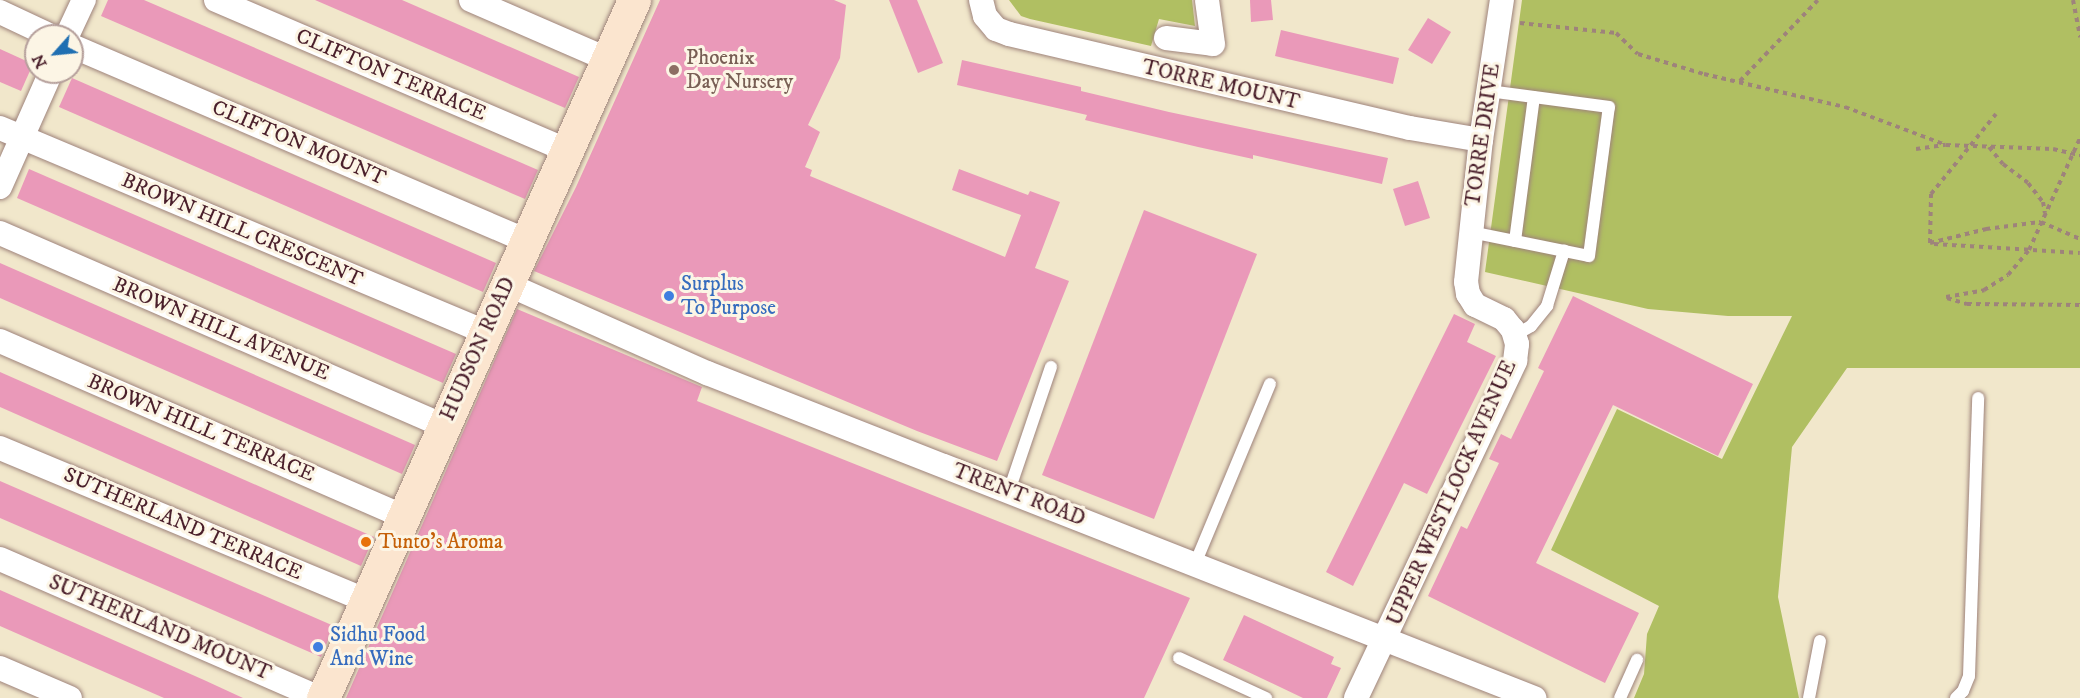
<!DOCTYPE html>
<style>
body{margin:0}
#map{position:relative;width:2080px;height:698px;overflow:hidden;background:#f1e7cb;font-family:"IM FELL DW Pica",serif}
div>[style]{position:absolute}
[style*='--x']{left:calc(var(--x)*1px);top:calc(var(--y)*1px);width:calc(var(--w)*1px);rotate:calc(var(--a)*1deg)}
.green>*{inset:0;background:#b0bf62}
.building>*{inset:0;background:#ea99b9}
.path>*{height:4px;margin-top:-2px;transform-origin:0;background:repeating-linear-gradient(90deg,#9e837b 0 4.5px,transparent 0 9px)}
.roads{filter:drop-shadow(0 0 2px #9e837b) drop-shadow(0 0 2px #9e837b)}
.lane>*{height:12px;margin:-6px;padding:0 6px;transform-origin:6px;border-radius:6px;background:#fff}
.street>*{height:24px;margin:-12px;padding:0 12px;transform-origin:12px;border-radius:12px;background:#fff}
.secondary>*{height:33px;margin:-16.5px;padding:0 16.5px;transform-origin:16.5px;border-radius:16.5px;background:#fbe5cf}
.dots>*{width:16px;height:16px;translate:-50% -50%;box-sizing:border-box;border:3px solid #fcf5e5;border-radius:50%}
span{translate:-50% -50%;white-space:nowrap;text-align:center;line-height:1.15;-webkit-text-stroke:6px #fcf5e5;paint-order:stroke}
.education-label{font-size:21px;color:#785e54}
.left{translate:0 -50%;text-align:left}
.street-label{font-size:21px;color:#4a1f2b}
.shop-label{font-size:21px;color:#366cbe}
.food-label{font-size:21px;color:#c56008}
.north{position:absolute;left:24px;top:24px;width:60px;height:60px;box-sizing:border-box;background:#fcf5e5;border:2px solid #b59f9b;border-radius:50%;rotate:243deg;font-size:16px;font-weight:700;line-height:24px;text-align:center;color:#4a1f2b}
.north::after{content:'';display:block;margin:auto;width:21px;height:27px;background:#1f6fb2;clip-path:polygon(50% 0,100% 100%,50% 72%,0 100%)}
</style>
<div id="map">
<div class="green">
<div style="clip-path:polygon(1009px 0,1192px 0,1195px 26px,1159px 19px,1151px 46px,1030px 19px,1021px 16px)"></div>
<div style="clip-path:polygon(1522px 0,2080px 0,2080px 368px,1847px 368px,1792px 447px,1778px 597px,1799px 698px,1634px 698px,1644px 674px,1647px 634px,1659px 606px,1551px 550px,1617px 409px,1722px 459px,1792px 316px,1728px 316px,1648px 309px,1485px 272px)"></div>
</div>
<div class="building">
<div style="clip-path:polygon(108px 0,144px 0,538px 170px,525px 199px,101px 16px)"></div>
<div style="clip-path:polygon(315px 0,402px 0,579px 77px,565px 108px)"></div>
<div style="clip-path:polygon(660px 0,834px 0,846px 5px,840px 58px,808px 125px,820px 132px,805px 167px,812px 170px,810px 176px,1005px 257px,1021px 215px,952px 190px,959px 169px,1028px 195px,1030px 191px,1060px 202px,1035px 268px,1069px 281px,997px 461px,917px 431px,534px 271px,576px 187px)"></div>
<div style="clip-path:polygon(889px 0,917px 0,943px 63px,918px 73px)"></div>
<div style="clip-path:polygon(1250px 0,1271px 0,1273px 20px,1251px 22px)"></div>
<div style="clip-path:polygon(1428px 18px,1451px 32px,1432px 64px,1408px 50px)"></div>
<div style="clip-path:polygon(1281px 30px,1399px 58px,1393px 84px,1275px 56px)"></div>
<div style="clip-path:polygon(0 49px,33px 64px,21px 91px,0 82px)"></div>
<div style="clip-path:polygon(962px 60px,1081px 87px,1081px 91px,1169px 112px,1388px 158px,1382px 184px,1253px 155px,1253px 159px,1198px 147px,1085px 120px,1087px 115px,957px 85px)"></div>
<div style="clip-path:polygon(72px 78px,496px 263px,483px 292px,59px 107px)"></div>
<div style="clip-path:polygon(29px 169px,456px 354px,443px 383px,17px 198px)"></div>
<div style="clip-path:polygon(1418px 181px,1430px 218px,1405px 226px,1393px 189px)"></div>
<div style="clip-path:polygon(1144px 210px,1257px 254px,1154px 519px,1042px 475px)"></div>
<div style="clip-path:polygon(0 263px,415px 445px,402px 474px,0 298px)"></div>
<div style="clip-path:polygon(1573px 296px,1753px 384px,1718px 456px,1613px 405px,1536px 563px,1639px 613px,1605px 683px,1428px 596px,1461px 526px,1467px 529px,1499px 463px,1489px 459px,1501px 434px,1511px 439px,1544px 371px,1538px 368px)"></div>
<div style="clip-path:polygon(517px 309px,702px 387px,697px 401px,1190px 598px,1144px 698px,346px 698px)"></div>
<div style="clip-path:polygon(1454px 314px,1475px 324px,1467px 342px,1496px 356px,1427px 494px,1404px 483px,1353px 586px,1326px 572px)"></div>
<div style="clip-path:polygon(0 372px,374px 537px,361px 566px,0 407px)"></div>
<div style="clip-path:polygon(0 481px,334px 626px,321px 657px,0 518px)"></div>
<div style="clip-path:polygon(0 590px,204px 680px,243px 698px,164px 698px,84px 663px,0 626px)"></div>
<div style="clip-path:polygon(1244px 615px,1334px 657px,1331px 664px,1341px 668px,1327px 698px,1303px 698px,1223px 660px)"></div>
</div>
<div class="path">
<div style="--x:2073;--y:0;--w:38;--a:79"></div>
<div style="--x:1520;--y:23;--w:97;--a:5.9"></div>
<div style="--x:1616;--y:33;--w:30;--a:44"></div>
<div style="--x:1638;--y:54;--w:69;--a:16.9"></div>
<div style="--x:1704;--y:74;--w:145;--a:13.2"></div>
<div style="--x:1845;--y:107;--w:108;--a:20.6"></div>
<div style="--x:1740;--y:81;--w:112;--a:-46.1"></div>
<div style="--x:1989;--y:147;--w:22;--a:51"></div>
<div style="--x:2003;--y:164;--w:31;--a:37"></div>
<div style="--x:2028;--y:183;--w:24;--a:52"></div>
<div style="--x:2043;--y:202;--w:11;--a:80"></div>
<div style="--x:1916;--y:149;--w:30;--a:-8"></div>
<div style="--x:1946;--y:145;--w:107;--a:2.1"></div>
<div style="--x:2053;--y:149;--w:28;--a:13"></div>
<div style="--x:1930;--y:243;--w:58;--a:-14"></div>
<div style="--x:1986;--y:229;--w:55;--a:-7.3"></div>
<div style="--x:2041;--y:222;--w:43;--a:23.6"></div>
<div style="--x:1930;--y:243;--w:49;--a:-88.8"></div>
<div style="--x:1931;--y:194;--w:103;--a:-50.9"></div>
<div style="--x:1934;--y:244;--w:146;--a:3.5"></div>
<div style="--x:1946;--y:297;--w:39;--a:-10"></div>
<div style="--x:1984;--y:290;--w:28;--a:-32"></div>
<div style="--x:2008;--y:275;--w:33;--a:-50"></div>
<div style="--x:2029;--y:250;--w:123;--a:-65.5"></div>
<div style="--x:1947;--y:298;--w:21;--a:17"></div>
<div style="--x:1967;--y:304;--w:113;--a:0.5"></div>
</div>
<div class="roads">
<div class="lane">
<div style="--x:1471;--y:232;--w:120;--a:11.5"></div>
<div style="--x:1589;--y:256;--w:150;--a:-82.4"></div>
<div style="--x:1609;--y:107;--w:121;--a:-172.4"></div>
<div style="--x:1515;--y:241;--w:145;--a:-82.5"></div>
<div style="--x:1515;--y:335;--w:18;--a:-29"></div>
<div style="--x:1531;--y:326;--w:26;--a:-51"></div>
<div style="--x:1547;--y:306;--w:58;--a:-72.8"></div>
<div style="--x:1009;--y:491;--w:131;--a:-71.3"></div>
<div style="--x:1195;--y:564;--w:195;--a:-67.4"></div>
<div style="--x:1179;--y:658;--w:96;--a:24.7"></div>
<div style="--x:1620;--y:698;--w:42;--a:-65.9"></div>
<div style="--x:1809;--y:698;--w:58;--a:-79.1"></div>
<div style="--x:1956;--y:698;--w:10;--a:-45"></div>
<div style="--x:1963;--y:691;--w:16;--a:-68"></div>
<div style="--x:1969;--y:676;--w:278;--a:-88.1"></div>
</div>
<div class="street">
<div style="--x:216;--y:0;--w:381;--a:23.2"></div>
<div style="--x:471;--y:0;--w:148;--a:23.5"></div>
<div style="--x:981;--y:0;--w:16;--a:76"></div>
<div style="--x:985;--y:16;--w:17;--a:50"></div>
<div style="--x:996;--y:29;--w:14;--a:21"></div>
<div style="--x:1009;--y:34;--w:412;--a:13.2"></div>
<div style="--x:1410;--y:128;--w:72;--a:9.6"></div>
<div style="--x:0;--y:12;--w:56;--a:25.2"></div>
<div style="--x:67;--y:36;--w:40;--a:-65"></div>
<div style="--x:1166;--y:38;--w:47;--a:7.3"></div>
<div style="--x:1213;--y:44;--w:44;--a:-97.8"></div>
<div style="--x:72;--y:46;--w:494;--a:23.2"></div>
<div style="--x:0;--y:128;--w:526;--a:22.81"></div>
<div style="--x:0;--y:187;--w:126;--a:-66.1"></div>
<div style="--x:0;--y:233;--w:483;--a:23.5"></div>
<div style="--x:507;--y:284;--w:219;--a:24"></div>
<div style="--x:707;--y:373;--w:889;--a:21.45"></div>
<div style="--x:0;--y:341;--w:438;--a:23.5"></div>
<div style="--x:0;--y:448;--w:395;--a:22.6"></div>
<div style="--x:0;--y:559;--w:349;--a:23.5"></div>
<div style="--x:0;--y:668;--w:76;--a:23.2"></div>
<div style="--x:1356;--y:698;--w:373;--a:-64.7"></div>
<div style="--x:1515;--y:361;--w:17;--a:-83"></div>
<div style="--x:1517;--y:344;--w:15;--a:-106"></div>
<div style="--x:1513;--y:330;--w:14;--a:-129"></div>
<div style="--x:1504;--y:319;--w:32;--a:-154"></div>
<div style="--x:1475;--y:305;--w:13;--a:-122"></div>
<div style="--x:1468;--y:294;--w:12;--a:-99"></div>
<div style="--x:1466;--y:282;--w:143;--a:-84"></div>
<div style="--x:1481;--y:140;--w:142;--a:-81.5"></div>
</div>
<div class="secondary">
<div style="--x:323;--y:698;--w:764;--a:-65.98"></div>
</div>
</div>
<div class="dots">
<div style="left:674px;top:70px;background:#8d6e63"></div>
<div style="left:669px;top:296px;background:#3f7fe0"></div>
<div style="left:366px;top:542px;background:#e8710a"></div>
<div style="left:318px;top:647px;background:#3f7fe0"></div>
</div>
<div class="education-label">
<span class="left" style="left:686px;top:70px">Phoenix<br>Day Nursery</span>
</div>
<div class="street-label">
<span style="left:391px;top:75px;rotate:23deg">CLIFTON TERRACE</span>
<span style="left:1221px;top:85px;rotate:13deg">TORRE MOUNT</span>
<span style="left:1483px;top:135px;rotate:-82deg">TORRE DRIVE</span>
<span style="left:299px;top:143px;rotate:23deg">CLIFTON MOUNT</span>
<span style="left:242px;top:230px;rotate:23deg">BROWN HILL CRESCENT</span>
<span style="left:221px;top:329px;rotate:23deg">BROWN HILL AVENUE</span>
<span style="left:478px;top:349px;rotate:-66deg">HUDSON ROAD</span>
<span style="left:201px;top:428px;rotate:23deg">BROWN HILL TERRACE</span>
<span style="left:1452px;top:493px;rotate:-66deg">UPPER WESTLOCK AVENUE</span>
<span style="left:1019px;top:495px;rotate:21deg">TRENT ROAD</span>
<span style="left:183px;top:524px;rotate:23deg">SUTHERLAND TERRACE</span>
<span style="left:160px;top:628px;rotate:23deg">SUTHERLAND MOUNT</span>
</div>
<div class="shop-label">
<span class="left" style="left:681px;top:296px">Surplus<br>To Purpose</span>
<span class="left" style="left:330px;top:647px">Sidhu Food<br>And Wine</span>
</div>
<div class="food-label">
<span class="left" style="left:378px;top:542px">Tunto's Aroma</span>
</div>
<div class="north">N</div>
</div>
